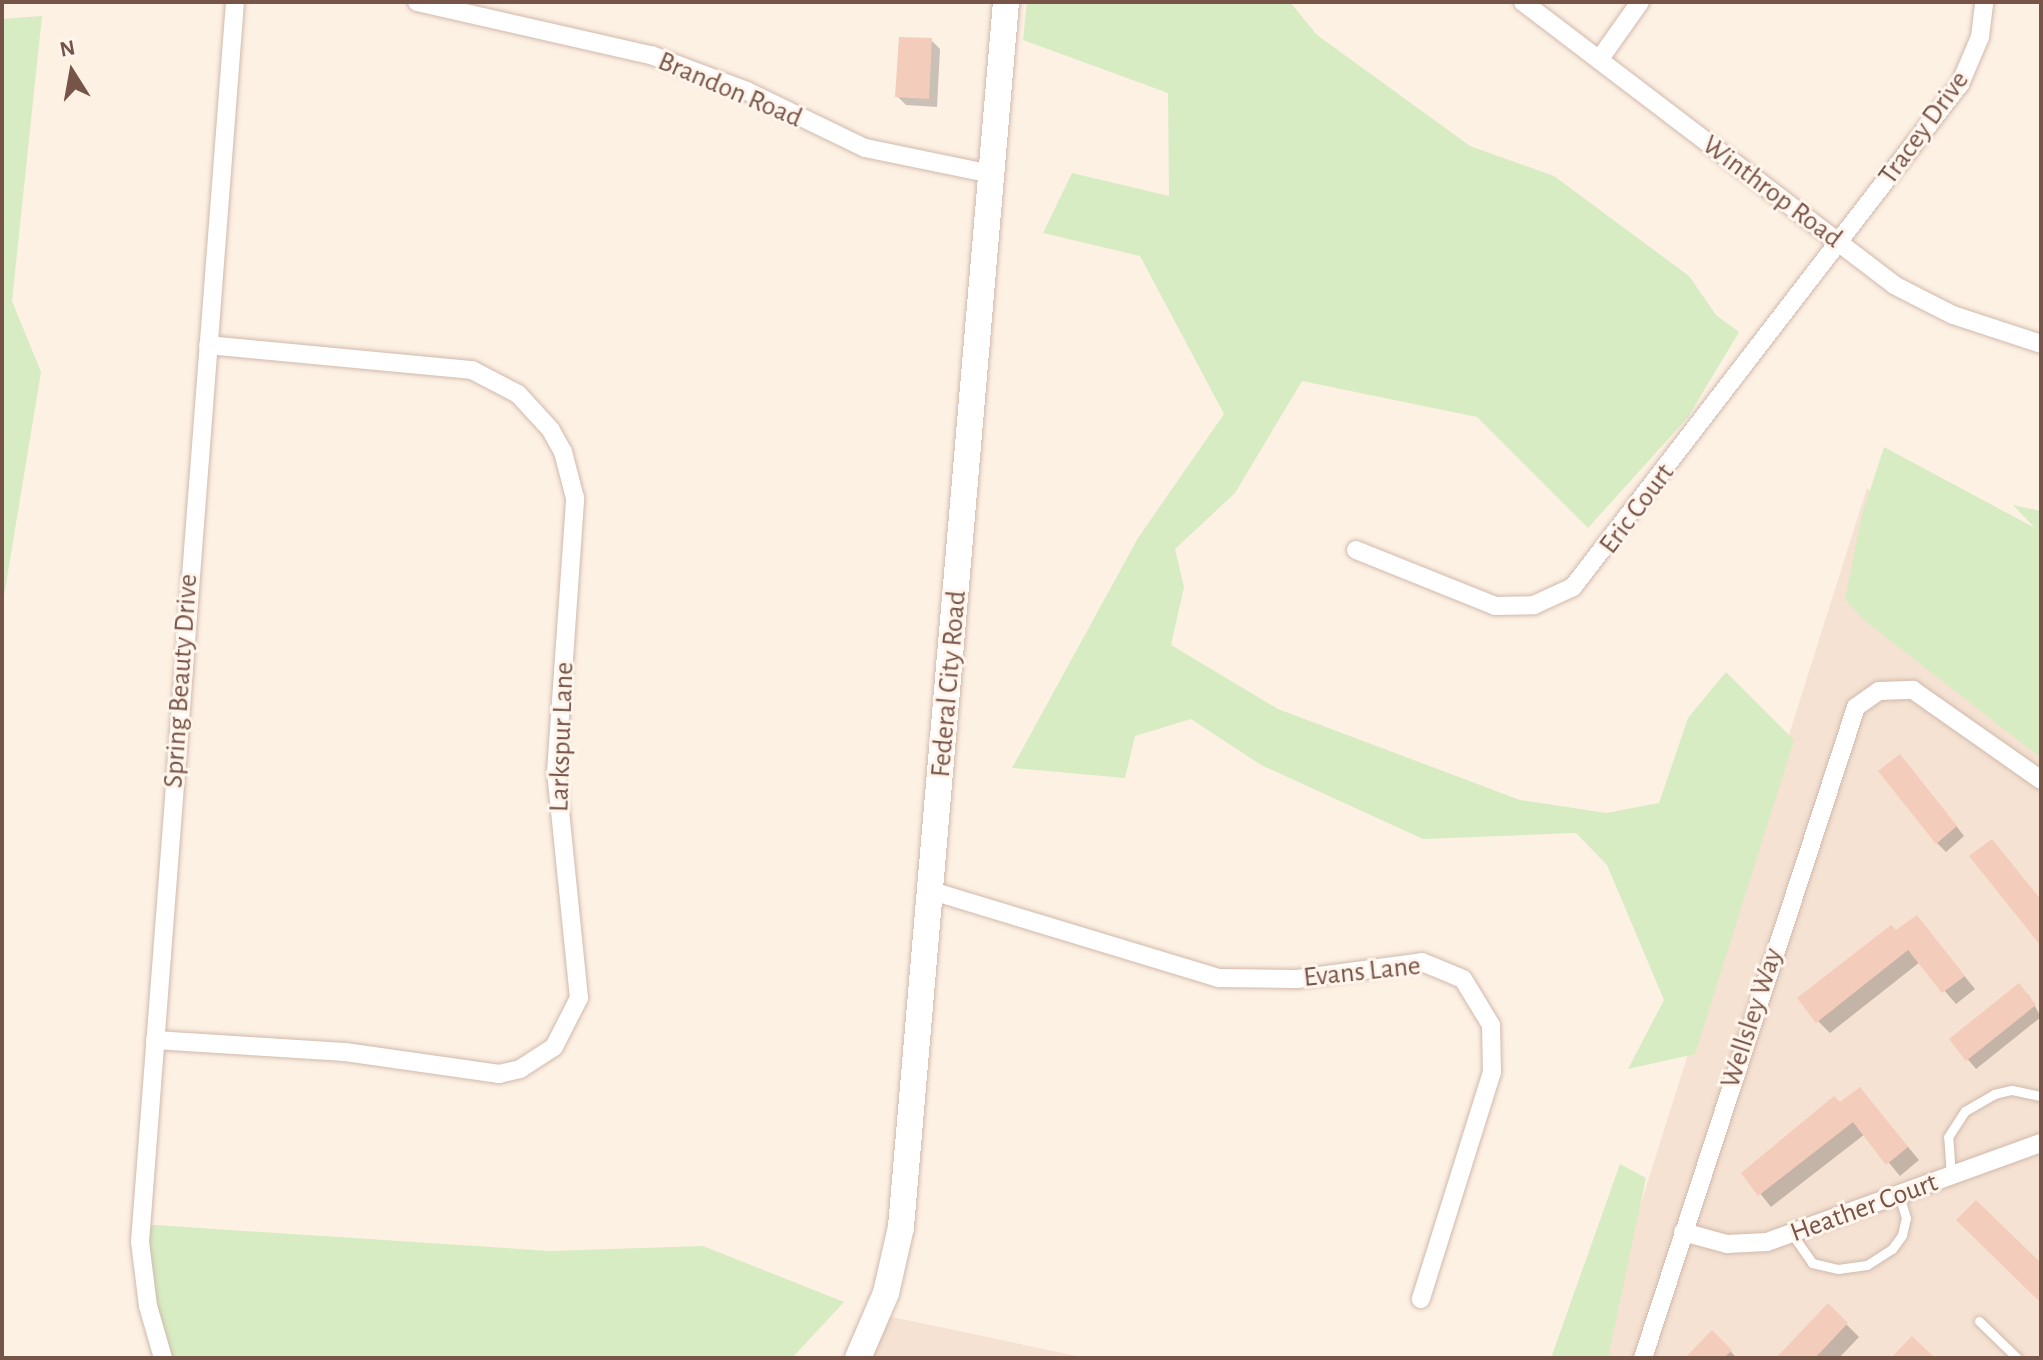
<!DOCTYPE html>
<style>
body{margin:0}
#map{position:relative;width:2043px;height:1360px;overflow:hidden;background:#fdf1e4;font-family:"Alegreya Sans",sans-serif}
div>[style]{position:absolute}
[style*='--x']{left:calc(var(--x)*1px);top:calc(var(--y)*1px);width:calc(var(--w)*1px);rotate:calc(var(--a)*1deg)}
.residential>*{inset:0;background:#f5e2d2}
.green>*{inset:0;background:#d7ecc2}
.shadow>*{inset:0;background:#0003}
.building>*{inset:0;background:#f4ccbb}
.roads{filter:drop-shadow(0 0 2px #d1b9ac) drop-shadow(0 0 2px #d1b9ac)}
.lane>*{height:9px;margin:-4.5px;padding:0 4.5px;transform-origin:4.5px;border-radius:4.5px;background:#fff}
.street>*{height:18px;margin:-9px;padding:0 9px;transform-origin:9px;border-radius:9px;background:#fff}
.secondary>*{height:26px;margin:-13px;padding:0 13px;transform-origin:13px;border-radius:13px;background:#fff}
span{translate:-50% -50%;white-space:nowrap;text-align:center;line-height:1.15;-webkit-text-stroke:6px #fff5ec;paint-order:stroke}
.street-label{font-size:28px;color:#775448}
.frame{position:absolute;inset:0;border:4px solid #775448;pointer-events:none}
.north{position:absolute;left:32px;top:32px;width:80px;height:80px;-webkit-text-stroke:6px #fff5ec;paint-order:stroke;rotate:349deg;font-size:22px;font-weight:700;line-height:32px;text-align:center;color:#775448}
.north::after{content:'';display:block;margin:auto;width:28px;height:36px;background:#775448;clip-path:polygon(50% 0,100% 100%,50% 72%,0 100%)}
</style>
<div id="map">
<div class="residential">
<div style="clip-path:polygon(1867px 488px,2041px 618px,2041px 1358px,1592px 1358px)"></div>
<div style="clip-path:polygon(878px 1314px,1086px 1358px,857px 1358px)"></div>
</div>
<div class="green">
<div style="clip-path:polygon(1027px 2px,1290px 2px,1317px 35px,1470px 146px,1554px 176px,1689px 276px,1716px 315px,1739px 332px,1688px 417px,1588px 528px,1477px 417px,1302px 381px,1235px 493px,1175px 549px,1184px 587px,1171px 645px,1278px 709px,1520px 800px,1606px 813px,1659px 803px,1688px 718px,1726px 672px,1794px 740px,1695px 1054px,1628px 1069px,1664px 1000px,1607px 865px,1576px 833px,1423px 839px,1261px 765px,1191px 719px,1135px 736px,1125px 778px,1012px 768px,1138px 538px,1224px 414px,1140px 256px,1043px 233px,1072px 173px,1169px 196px,1168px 93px,1023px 40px)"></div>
<div style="clip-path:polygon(42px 16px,12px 301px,41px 372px,2px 608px,2px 19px)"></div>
<div style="clip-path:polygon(1884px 447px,2035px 528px,2013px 505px,2041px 511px,2041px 758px,1864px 620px,1845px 599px,1862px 515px)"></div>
<div style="clip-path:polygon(1620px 1164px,1646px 1178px,1608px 1358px,1551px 1358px)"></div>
<div style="clip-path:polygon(140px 1224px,550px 1251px,703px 1246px,844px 1302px,792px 1358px,165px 1358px)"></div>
</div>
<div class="shadow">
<div style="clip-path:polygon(931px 40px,940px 49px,937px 107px,906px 105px,897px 96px)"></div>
<div style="clip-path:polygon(1909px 766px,1964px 836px,1946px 852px,1937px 843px)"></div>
<div style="clip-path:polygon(1917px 918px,1975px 989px,1956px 1004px,1920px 962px,1830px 1033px,1818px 1021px,1896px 932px)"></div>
<div style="clip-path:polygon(2028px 994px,2041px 1017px,1976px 1069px,1951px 1039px)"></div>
<div style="clip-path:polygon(1860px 1090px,1919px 1160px,1900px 1176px,1865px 1134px,1771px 1207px,1744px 1173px)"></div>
<div style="clip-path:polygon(1828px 1306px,1859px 1337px,1839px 1358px,1779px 1358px)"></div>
<div style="clip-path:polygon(1712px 1333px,1737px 1358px,1688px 1358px)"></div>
</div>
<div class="building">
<div style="clip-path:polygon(899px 37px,932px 38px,929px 99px,895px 97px)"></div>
<div style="clip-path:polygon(1900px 754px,1957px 826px,1936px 844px,1878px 771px)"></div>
<div style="clip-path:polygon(1992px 839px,2041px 900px,2041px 946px,1969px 856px)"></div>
<div style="clip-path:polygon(1917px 915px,1965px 976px,1942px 993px,1908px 950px,1816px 1023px,1797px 998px,1891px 925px,1896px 930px)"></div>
<div style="clip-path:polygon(2019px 983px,2036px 1005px,1966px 1061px,1949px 1039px)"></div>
<div style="clip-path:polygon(1860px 1087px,1908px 1147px,1886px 1165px,1853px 1122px,1758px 1196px,1741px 1173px,1834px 1096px,1840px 1102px)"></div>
<div style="clip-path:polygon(1976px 1200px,2041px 1263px,2041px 1303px,1956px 1220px)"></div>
<div style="clip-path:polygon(1828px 1303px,1848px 1323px,1815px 1358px,1776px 1358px)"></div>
<div style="clip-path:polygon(1712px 1330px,1732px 1350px,1724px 1358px,1685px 1358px)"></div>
<div style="clip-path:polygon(1912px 1336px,1935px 1358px,1891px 1358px)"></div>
</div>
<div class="roads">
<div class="lane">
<div style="--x:1951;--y:1176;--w:39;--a:-94"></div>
<div style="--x:1948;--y:1137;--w:31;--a:-57"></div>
<div style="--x:1965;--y:1111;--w:34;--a:-30"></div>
<div style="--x:1994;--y:1094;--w:18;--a:-13"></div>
<div style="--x:2012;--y:1090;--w:30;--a:12"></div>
<div style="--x:1792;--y:1234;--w:35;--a:55"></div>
<div style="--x:1812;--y:1263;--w:27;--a:13"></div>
<div style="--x:1838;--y:1269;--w:29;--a:-8"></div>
<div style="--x:1867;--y:1265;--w:30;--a:-33"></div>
<div style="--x:1892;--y:1249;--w:17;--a:-54"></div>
<div style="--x:1902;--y:1235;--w:17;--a:-77"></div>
<div style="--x:1906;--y:1218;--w:24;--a:-107"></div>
<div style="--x:1979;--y:1321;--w:53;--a:44.2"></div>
</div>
<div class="street">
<div style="--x:417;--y:2;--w:240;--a:12.8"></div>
<div style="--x:651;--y:55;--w:103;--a:20.6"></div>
<div style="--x:747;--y:91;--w:131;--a:25.8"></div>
<div style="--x:865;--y:148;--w:130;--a:11.6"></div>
<div style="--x:1523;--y:2;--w:467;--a:37.3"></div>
<div style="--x:1894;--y:285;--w:66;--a:27"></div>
<div style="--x:1953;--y:315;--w:93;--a:18.2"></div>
<div style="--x:1599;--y:60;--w:71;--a:-54.7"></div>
<div style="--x:1356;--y:550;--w:150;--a:21.9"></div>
<div style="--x:1495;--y:606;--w:39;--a:-1"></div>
<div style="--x:1534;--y:605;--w:43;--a:-24.8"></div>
<div style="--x:1573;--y:587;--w:635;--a:-52.43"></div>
<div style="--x:1960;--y:84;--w:51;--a:-66.9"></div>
<div style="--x:1980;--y:37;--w:35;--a:-83"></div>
<div style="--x:932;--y:891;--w:300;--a:16.9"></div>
<div style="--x:1219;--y:978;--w:78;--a:0.7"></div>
<div style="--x:1297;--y:979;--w:126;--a:-7.7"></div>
<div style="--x:1422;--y:962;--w:44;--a:22.5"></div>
<div style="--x:1463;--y:979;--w:54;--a:58.7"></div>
<div style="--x:1491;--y:1025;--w:47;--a:88.8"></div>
<div style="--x:1492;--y:1072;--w:238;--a:107.4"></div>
<div style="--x:155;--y:1040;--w:190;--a:3.6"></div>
<div style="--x:345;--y:1052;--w:156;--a:8.1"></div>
<div style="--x:499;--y:1074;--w:22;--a:-13"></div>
<div style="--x:520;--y:1069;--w:40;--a:-32.9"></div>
<div style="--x:554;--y:1047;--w:55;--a:-63"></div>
<div style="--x:579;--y:998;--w:226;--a:-95.8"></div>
<div style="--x:556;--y:773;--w:276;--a:-86"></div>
<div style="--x:575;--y:498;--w:48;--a:-104.6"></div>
<div style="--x:563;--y:452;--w:25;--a:-119"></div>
<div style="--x:551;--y:430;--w:49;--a:-132.5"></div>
<div style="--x:518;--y:394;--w:52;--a:-152.4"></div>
<div style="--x:472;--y:370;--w:265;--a:-174.6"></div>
<div style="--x:1683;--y:1232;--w:46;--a:15.3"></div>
<div style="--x:1727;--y:1244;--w:40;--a:-2.9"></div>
<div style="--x:1767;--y:1242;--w:291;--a:-19.9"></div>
<div style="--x:163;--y:1358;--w:54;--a:-106.1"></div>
<div style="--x:148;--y:1306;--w:64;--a:-97.1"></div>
<div style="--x:140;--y:1242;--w:1244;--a:-85.62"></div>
<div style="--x:1643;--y:1358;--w:685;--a:-71.88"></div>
<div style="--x:1856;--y:707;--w:28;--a:-35"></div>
<div style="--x:1879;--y:691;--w:34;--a:-2"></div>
<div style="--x:1913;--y:690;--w:156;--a:35.1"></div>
</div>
<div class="secondary">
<div style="--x:858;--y:1358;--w:71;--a:-66.7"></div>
<div style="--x:886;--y:1293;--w:68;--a:-77.2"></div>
<div style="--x:901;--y:1227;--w:1229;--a:-85.1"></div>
</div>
</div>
<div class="street-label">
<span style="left:730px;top:90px;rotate:23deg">Brandon Road</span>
<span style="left:1924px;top:128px;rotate:-54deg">Tracey Drive</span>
<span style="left:1772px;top:192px;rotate:37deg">Winthrop Road</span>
<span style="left:1637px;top:509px;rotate:-53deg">Eric Court</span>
<span style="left:181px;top:681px;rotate:-86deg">Spring Beauty Drive</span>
<span style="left:949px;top:684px;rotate:-85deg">Federal City Road</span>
<span style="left:562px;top:737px;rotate:-88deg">Larkspur Lane</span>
<span style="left:1362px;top:972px;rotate:-6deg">Evans Lane</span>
<span style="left:1752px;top:1018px;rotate:-72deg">Wellsley Way</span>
<span style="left:1864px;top:1208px;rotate:-20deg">Heather Court</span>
</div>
<div class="frame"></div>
<div class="north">N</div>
</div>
